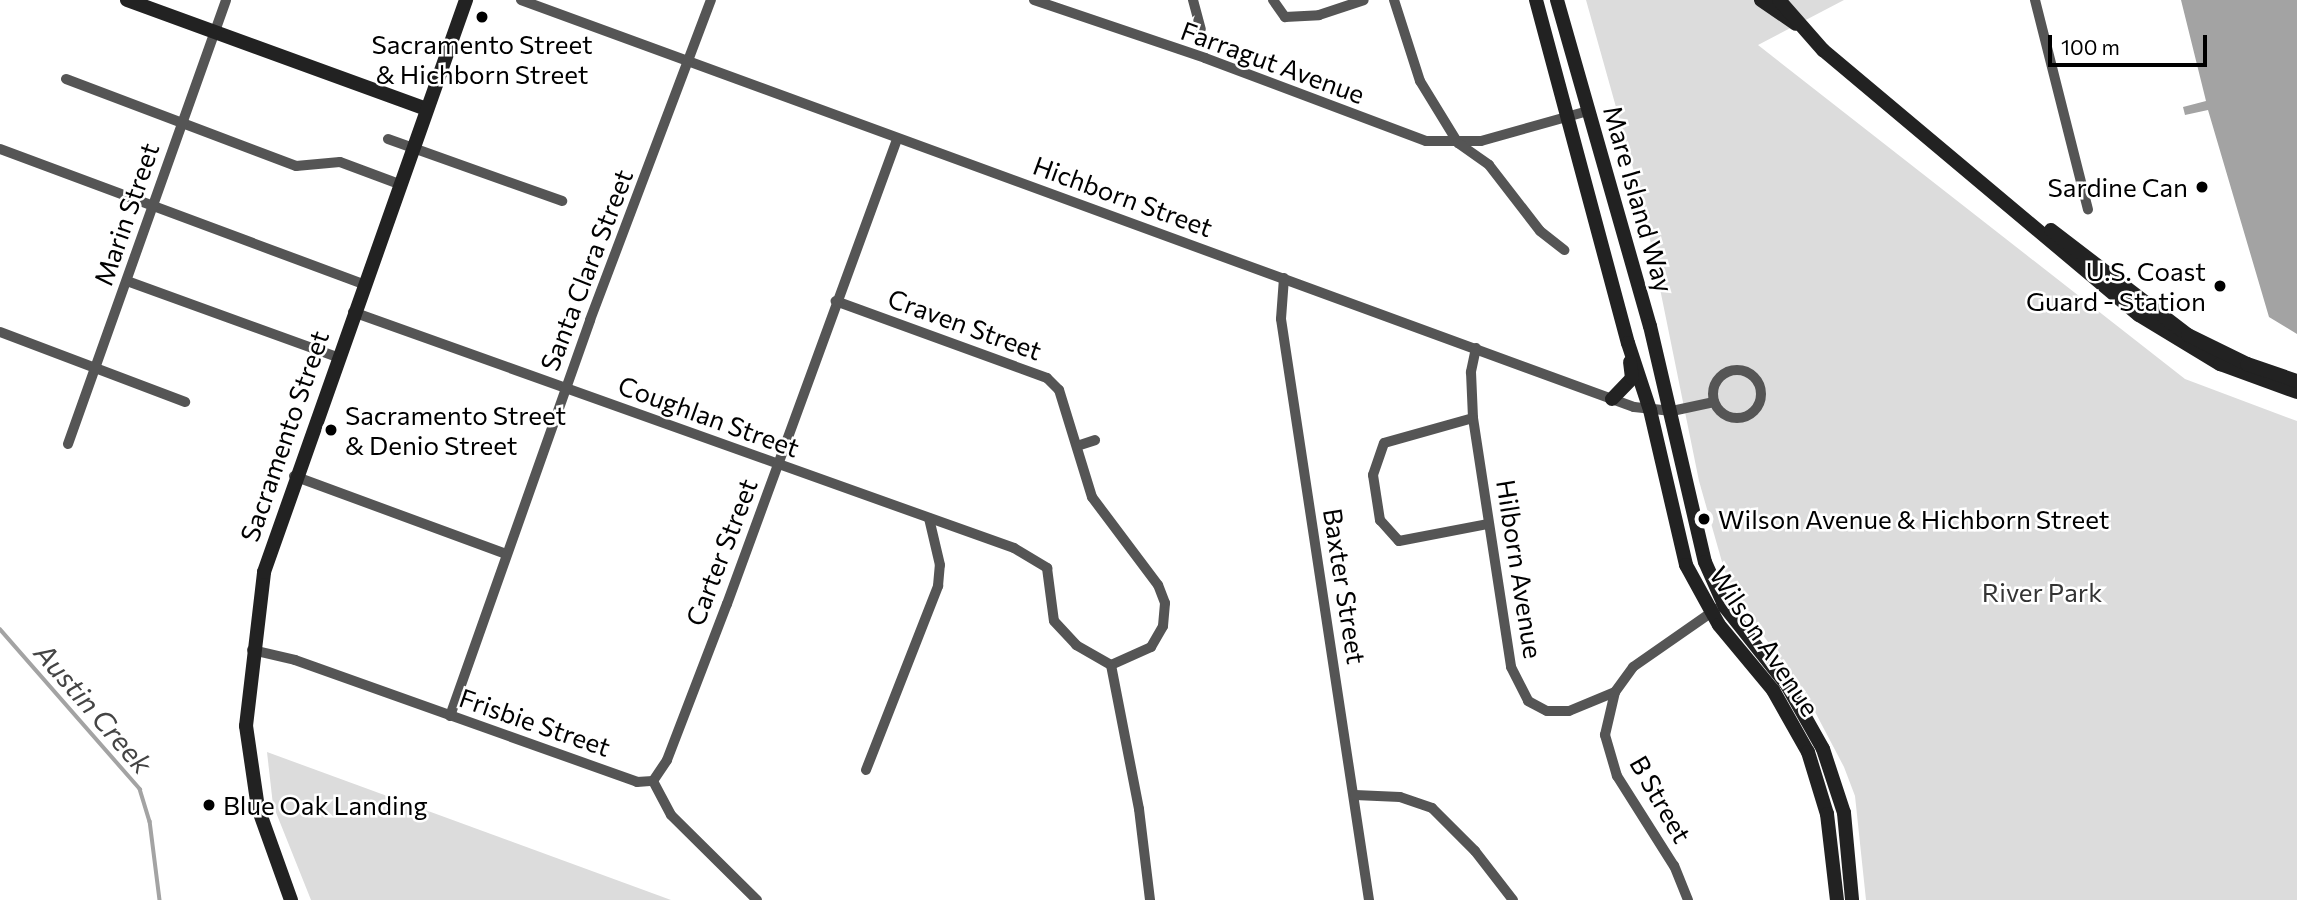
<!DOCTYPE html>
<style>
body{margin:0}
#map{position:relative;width:2297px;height:900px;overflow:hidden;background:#fff;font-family:Commissioner,sans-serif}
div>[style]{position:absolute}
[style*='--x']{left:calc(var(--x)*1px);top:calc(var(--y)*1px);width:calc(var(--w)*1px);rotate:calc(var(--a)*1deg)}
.green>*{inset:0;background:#dcdcdc}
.water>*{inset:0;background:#a3a3a3}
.stream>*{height:3.5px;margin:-1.75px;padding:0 1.75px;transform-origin:1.75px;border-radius:1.75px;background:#a3a3a3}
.street>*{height:10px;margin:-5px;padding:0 5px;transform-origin:5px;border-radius:5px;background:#555}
.street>.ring{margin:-5px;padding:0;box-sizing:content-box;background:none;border:10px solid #555;border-radius:50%}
.secondary>*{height:14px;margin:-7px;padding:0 7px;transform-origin:7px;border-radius:7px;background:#222}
.dots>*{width:19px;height:19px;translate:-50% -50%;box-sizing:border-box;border:4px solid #fff;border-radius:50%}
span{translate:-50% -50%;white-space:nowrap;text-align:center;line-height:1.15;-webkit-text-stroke:5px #fff;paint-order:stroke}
.poi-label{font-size:26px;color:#000}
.right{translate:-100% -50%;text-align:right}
.left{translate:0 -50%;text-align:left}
.street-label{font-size:26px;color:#000}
.park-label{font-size:26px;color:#333}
.water-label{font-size:28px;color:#444;font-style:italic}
.scale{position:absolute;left:2048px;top:35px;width:159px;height:32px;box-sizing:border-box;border:4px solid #000;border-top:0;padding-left:9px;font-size:21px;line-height:24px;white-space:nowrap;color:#000;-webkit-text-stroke:5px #fff;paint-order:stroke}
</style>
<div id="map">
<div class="green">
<div style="clip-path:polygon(1586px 0,1844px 0,1758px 45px,2185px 379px,2297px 421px,2297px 900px,1866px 900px,1855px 796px,1844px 767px,1803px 689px,1739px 603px,1724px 569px,1699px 481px,1642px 200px)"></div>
<div style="clip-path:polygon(267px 752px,671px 900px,311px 900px,273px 805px)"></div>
</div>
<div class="water">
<div style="clip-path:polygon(2181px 0,2297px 0,2297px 334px,2269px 317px,2208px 110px,2185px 115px,2183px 107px,2206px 101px)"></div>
</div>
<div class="stream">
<div style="--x:0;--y:629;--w:213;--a:48.8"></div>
<div style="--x:140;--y:789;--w:34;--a:73"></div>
<div style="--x:150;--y:821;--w:80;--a:82.8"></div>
</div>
<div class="street">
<div style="--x:521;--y:0;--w:1185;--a:20.09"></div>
<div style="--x:1634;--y:407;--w:38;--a:6"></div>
<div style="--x:1672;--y:411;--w:43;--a:-12.1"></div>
<div style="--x:1034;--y:0;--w:181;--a:18.7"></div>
<div style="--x:1205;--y:58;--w:236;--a:20.6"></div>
<div style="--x:1426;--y:141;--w:55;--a:0"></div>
<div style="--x:1481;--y:141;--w:111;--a:-15.7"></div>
<div style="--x:1193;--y:0;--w:30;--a:75"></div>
<div style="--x:1273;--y:0;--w:21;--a:55"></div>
<div style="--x:1285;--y:17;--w:34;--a:-3"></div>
<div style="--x:1319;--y:15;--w:47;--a:-18.4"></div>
<div style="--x:1394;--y:0;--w:85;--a:72.2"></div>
<div style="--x:1420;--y:81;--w:73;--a:58.5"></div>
<div style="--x:1458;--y:143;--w:38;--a:35"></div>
<div style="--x:1489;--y:165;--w:83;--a:52.3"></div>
<div style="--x:1540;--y:231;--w:31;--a:38"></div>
<div style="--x:2035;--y:0;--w:216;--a:75.8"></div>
<div style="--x:66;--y:79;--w:246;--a:20.7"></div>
<div style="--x:296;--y:166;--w:44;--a:-5.2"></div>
<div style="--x:340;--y:162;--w:63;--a:20.4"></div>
<div style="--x:388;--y:139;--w:185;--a:19.6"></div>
<div style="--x:0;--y:149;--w:387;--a:20.4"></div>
<div style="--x:1284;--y:278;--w:41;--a:94.2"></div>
<div style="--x:1281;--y:319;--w:588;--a:81.39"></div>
<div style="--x:127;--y:281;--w:223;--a:19.9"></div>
<div style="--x:353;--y:312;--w:702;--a:19.65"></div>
<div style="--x:1014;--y:548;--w:39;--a:31"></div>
<div style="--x:1047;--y:568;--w:53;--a:82.5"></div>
<div style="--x:1054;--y:621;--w:33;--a:47"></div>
<div style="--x:1076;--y:645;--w:40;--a:29.7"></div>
<div style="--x:1111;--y:665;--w:44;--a:-24.2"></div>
<div style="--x:1151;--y:647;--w:24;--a:-60"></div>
<div style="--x:1163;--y:626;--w:23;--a:-85"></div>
<div style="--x:1165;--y:603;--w:19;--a:-111"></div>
<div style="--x:1158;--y:585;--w:110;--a:-126.9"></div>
<div style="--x:1092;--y:497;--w:112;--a:-107.1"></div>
<div style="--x:1059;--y:390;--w:17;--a:-135"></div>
<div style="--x:1047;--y:378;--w:225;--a:-160"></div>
<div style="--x:0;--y:332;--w:198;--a:20.7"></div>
<div style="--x:1476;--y:348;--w:25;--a:102"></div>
<div style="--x:1471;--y:372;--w:46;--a:87.5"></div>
<div style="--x:1473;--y:418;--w:252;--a:81.3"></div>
<div style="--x:1511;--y:667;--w:38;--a:63"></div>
<div style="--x:1528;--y:701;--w:21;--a:28"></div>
<div style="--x:1547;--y:711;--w:22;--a:0"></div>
<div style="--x:1569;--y:711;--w:50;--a:-22.4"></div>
<div class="ring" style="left:1713px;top:370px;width:38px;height:38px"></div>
<div style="--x:1473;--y:418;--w:92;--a:164.3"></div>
<div style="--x:1384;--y:443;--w:34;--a:109"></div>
<div style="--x:1373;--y:475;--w:46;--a:81.2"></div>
<div style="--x:1380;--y:520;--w:28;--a:48"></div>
<div style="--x:1399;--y:541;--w:91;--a:-10.8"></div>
<div style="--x:68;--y:444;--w:471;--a:-70.4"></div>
<div style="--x:1077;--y:446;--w:19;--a:-18"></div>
<div style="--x:294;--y:476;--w:226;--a:20.2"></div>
<div style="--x:252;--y:650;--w:44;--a:13.1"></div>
<div style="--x:295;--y:660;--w:363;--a:19.6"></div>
<div style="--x:637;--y:782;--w:16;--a:-4"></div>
<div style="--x:1111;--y:665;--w:147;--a:79"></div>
<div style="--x:1139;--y:809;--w:92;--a:83.1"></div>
<div style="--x:450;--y:716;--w:420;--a:-70.5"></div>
<div style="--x:590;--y:320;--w:342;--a:-69.3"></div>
<div style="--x:866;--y:770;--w:198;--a:-68.6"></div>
<div style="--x:938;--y:586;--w:21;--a:-85"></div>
<div style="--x:940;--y:565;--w:48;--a:-103.2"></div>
<div style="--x:653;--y:781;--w:25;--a:-56"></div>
<div style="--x:667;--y:760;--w:167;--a:-69"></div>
<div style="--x:727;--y:604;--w:495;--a:-69.9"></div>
<div style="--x:653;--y:781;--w:38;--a:62"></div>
<div style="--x:671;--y:815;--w:121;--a:44.7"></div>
<div style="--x:1355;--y:795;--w:45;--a:2.5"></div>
<div style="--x:1400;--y:797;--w:34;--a:19"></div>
<div style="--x:1432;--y:808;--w:61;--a:45"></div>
<div style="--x:1475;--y:851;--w:62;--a:52.2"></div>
<div style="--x:1688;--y:900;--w:37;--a:-112"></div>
<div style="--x:1674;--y:866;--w:107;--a:-122.3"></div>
<div style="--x:1617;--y:776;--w:43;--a:-106.3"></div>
<div style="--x:1605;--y:735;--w:44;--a:-76.9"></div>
<div style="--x:1615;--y:692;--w:31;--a:-54"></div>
<div style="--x:1633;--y:667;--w:103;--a:-34.8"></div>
</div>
<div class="secondary">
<div style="--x:127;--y:0;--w:319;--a:20"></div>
<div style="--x:1536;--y:0;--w:355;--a:75"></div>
<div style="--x:1628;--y:343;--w:71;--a:71.8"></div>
<div style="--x:1650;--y:410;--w:159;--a:76.9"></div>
<div style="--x:1686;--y:565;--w:68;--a:61.2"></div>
<div style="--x:1719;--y:625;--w:85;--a:50.3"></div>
<div style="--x:1773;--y:690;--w:71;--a:60.6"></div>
<div style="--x:1808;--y:752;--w:65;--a:73"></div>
<div style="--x:1827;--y:814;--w:87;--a:83.4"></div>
<div style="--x:1557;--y:0;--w:339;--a:74.1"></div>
<div style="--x:1650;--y:326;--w:242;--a:76.9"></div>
<div style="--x:1705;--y:562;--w:49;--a:66"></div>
<div style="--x:1725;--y:607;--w:100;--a:51.5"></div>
<div style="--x:1787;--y:685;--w:73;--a:60.6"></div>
<div style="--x:1823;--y:749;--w:67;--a:71.8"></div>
<div style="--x:1844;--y:813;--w:87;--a:84.7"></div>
<div style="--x:1761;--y:0;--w:42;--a:34.4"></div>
<div style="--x:1779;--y:0;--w:67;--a:48.7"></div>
<div style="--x:1823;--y:50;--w:412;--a:40"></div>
<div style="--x:2139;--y:315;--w:95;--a:31.2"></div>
<div style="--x:2220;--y:364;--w:82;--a:20"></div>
<div style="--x:2051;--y:230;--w:173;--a:37.5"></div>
<div style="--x:2188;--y:335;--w:66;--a:26.2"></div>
<div style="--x:2247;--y:364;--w:53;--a:18.8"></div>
<div style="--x:1612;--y:399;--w:29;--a:-46"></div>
<div style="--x:1632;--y:378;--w:16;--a:-97"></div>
<div style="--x:291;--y:900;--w:98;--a:-109.7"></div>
<div style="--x:258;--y:808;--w:83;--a:-98.3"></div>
<div style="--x:246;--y:726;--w:155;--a:-83.3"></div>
<div style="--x:264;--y:572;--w:607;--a:-70.55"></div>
</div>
<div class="dots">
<div style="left:482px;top:17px;background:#000"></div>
<div style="left:2202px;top:187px;background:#000"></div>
<div style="left:2220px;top:286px;background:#000"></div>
<div style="left:331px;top:430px;background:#000"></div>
<div style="left:1704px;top:519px;background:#000"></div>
<div style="left:209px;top:805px;background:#000"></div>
</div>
<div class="poi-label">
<span style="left:482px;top:59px">Sacramento Street<br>&amp; Hichborn Street</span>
<span class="right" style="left:2188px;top:187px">Sardine Can</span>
<span class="right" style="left:2206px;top:286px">U.S. Coast<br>Guard - Station</span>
<span class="left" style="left:345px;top:430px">Sacramento Street<br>&amp; Denio Street</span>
<span class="left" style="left:1718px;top:519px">Wilson Avenue &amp; Hichborn Street</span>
<span class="left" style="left:223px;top:805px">Blue Oak Landing</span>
</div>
<div class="street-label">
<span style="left:1273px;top:62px;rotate:20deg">Farragut Avenue</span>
<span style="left:1123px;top:196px;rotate:20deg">Hichborn Street</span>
<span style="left:1639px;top:199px;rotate:74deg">Mare Island Way</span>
<span style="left:126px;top:214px;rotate:-71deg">Marin Street</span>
<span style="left:586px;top:270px;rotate:-69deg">Santa Clara Street</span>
<span style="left:965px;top:324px;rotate:20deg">Craven Street</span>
<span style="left:709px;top:416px;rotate:20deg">Coughlan Street</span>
<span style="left:284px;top:436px;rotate:-71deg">Sacramento Street</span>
<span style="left:721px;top:552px;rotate:-69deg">Carter Street</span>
<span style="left:1520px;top:569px;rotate:81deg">Hilborn Avenue</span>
<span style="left:1345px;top:586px;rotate:81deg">Baxter Street</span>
<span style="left:1765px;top:641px;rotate:56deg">Wilson Avenue</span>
<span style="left:535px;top:722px;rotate:19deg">Frisbie Street</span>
<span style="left:1661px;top:799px;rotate:60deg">B Street</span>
</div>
<div class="park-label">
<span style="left:2042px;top:592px">River Park</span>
</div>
<div class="water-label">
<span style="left:94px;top:708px;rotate:49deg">Austin Creek</span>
</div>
<div class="scale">100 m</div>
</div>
